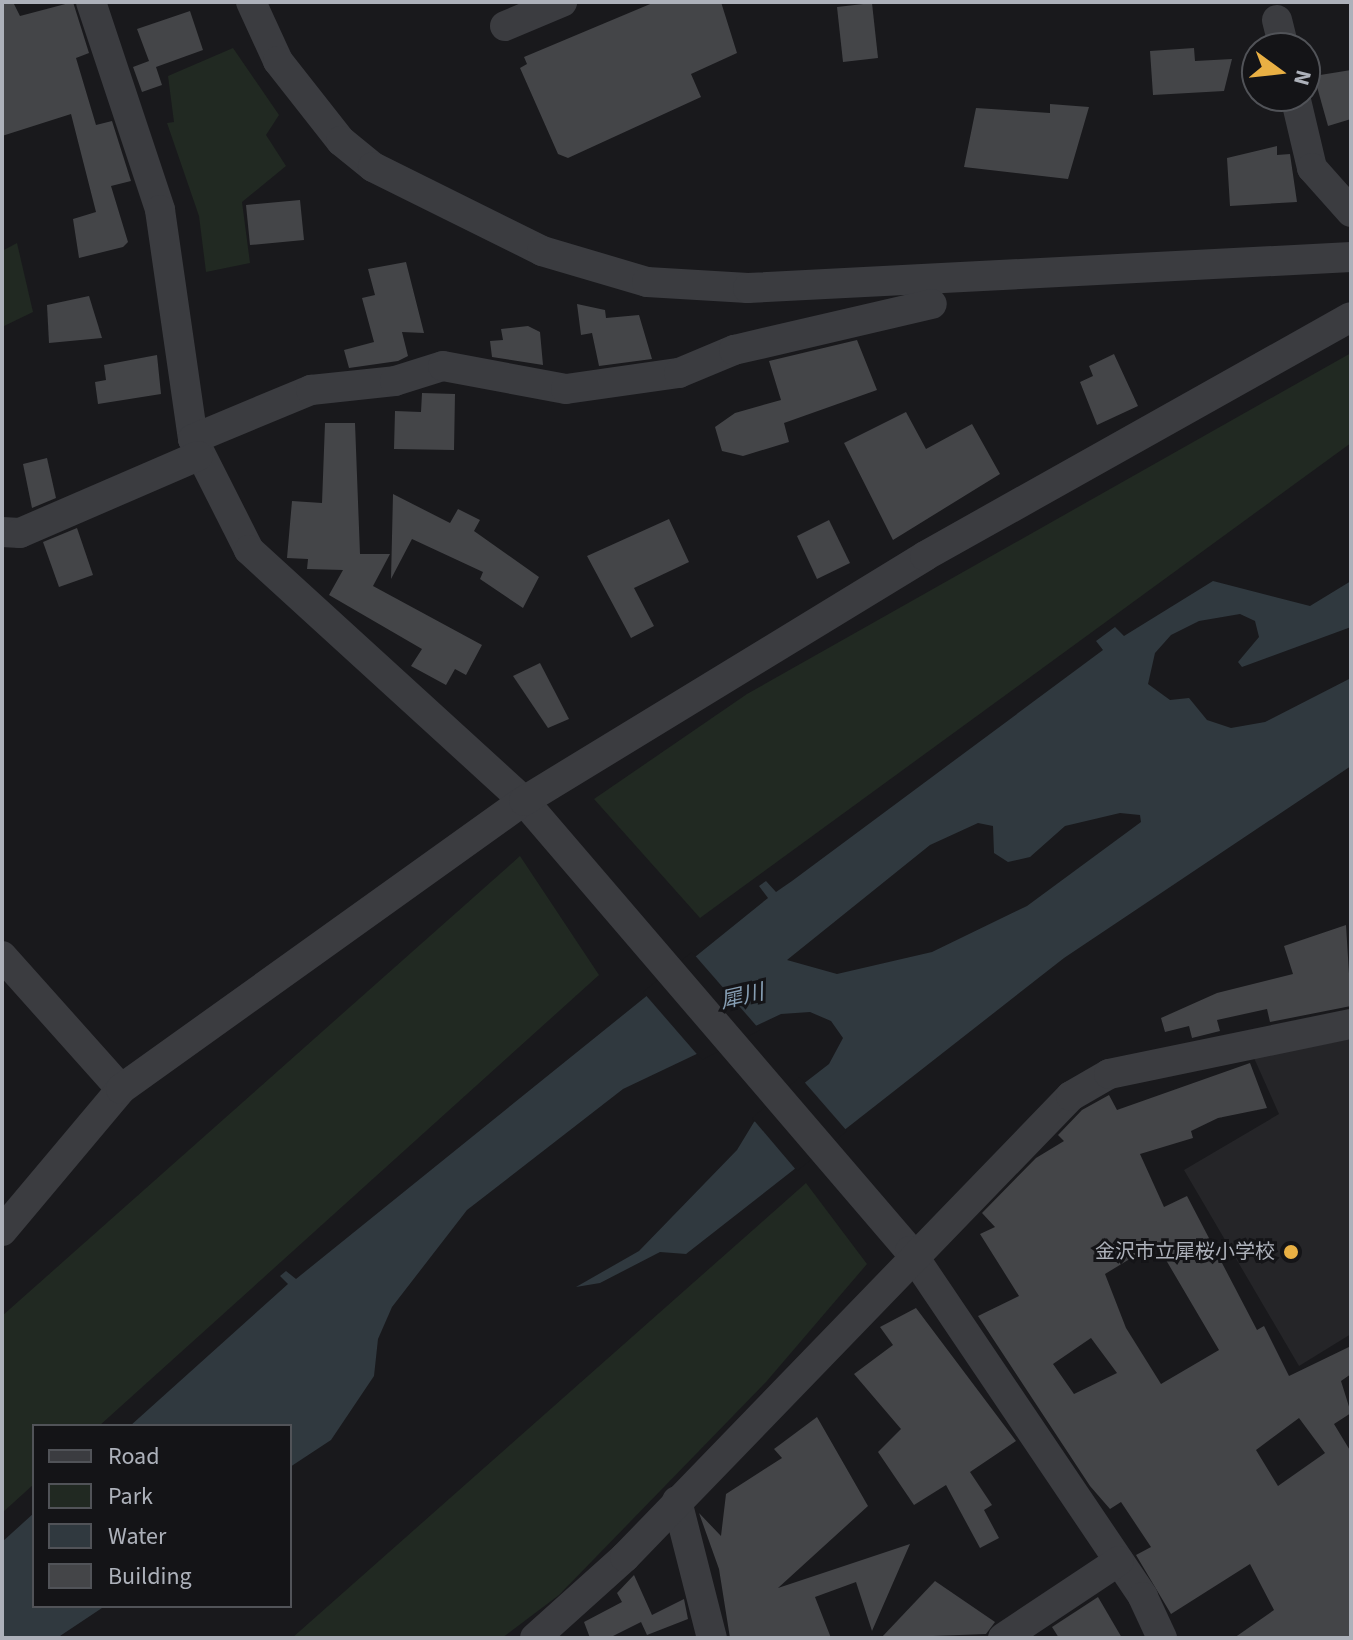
<!DOCTYPE html>
<meta charset="utf-8">
<style>
body{margin:0}
#map{position:relative;width:1353px;height:1640px;overflow:hidden;background:#19191c;font-family:"Source Sans 3","Noto Sans JP",sans-serif}
div>[style]{position:absolute}
[style*='--x']{left:calc(var(--x)*1px);top:calc(var(--y)*1px);width:calc(var(--w)*1px);rotate:calc(var(--a)*1deg)}
.built>*{inset:0;background:#252528}
.green>*{inset:0;background:#212922}
.water>*{inset:0;background:#30393f}
.pier>*{inset:0;background:#19191c}
.building>*{inset:0;background:#444548}
.minor>*{height:30px;margin:-15px;padding:0 15px;transform-origin:15px;border-radius:15px;background:#3b3c40}
.dots>*{width:22px;height:22px;translate:-50% -50%;box-sizing:border-box;border:4px solid #141417;border-radius:50%}
span{translate:-50% -50%;white-space:nowrap;text-align:center;line-height:1.15;-webkit-text-stroke:6px #141417;paint-order:stroke}
.poi-label{font-size:20px;color:#adb1ba}
.right{translate:-100% -50%;text-align:right}
.water-label{font-size:22px;color:#869eb3;font-style:italic}
.frame{position:absolute;inset:0;border:4px solid #adb1ba;pointer-events:none}
.legend{position:absolute;left:32px;top:1424px;width:260px;height:184px;box-sizing:border-box;background:#141417;border:2px solid #515358;margin:0;padding:10px 14px;list-style:none;font-size:24px;color:#adb1ba}
.legend li{display:flex;align-items:center;gap:16px;height:40px}
.legend b{width:40px;border:2px solid #515358}
.north{position:absolute;left:1241px;top:32px;width:80px;height:80px;box-sizing:border-box;background:#141417;border:2px solid #515358;border-radius:50%;rotate:105deg;font-size:22px;font-weight:700;line-height:32px;text-align:center;color:#adb1ba}
.north::after{content:'';display:block;margin:auto;width:28px;height:36px;background:#e9b044;clip-path:polygon(50% 0,100% 100%,50% 72%,0 100%)}
</style>
<div id="map">
<div class="built">
<div style="clip-path:polygon(1351px 1039px,1351px 1334px,1299px 1366px,1184px 1170px,1279px 1114px,1254px 1058px)"></div>
</div>
<div class="green">
<div style="clip-path:polygon(233px 48px,279px 115px,266px 135px,286px 166px,242px 202px,250px 263px,206px 272px,199px 216px,167px 123px,174px 122px,168px 76px)"></div>
<div style="clip-path:polygon(17px 243px,33px 312px,2px 327px,2px 251px)"></div>
<div style="clip-path:polygon(1351px 353px,1351px 443px,700px 918px,594px 799px,747px 694px)"></div>
<div style="clip-path:polygon(520px 856px,599px 975px,99px 1426px,34px 1426px,34px 1484px,2px 1513px,2px 1316px)"></div>
<div style="clip-path:polygon(806px 1183px,867px 1264px,766px 1382px,559px 1595px,502px 1638px,292px 1638px)"></div>
</div>
<div class="water">
<div style="clip-path:polygon(evenodd,1213px 581px,1310px 606px,1351px 581px,1351px 627px,1242px 667px,1238px 662px,1259px 637px,1255px 621px,1240px 614px,1199px 621px,1171px 635px,1155px 653px,1148px 684px,1170px 700px,1189px 698px,1207px 720px,1231px 728px,1265px 722px,1351px 678px,1351px 766px,1064px 958px,686px 1254px,660px 1252px,600px 1283px,576px 1287px,639px 1251px,737px 1150px,754px 1122px,829px 1064px,843px 1038px,831px 1021px,810px 1012px,781px 1014px,623px 1089px,467px 1210px,392px 1307px,378px 1339px,374px 1376px,331px 1440px,290px 1467px,290px 1426px,130px 1426px,288px 1284px,280px 1276px,286px 1271px,296px 1279px,768px 898px,759px 886px,766px 881px,776px 892px,792px 881px,1103px 650px,1096px 641px,1115px 627px,1124px 636px,1213px 581px,1120px 813px,1140px 815px,1141px 822px,1027px 906px,932px 952px,837px 974px,787px 960px,930px 845px,978px 823px,993px 826px,994px 853px,1008px 862px,1030px 857px,1065px 826px,1120px 813px)"></div>
<div style="clip-path:polygon(34px 1513px,34px 1606px,105px 1606px,57px 1638px,2px 1638px,2px 1542px)"></div>
</div>
<div class="pier">
<div style="clip-path:polygon(692px 952px,760px 1030px,702px 1060px,643px 992px)"></div>
<div style="clip-path:polygon(800px 1077px,847px 1131px,797px 1171px,752px 1118px)"></div>
</div>
<div class="building">
<div style="clip-path:polygon(2px 2px,13px 2px,20px 16px,73px 2px,89px 53px,76px 58px,96px 125px,112px 121px,131px 181px,111px 186px,128px 242px,123px 247px,79px 258px,73px 219px,96px 212px,71px 114px,2px 136px)"></div>
<div style="clip-path:polygon(655px 2px,721px 2px,737px 53px,691px 74px,701px 97px,568px 158px,558px 154px,520px 68px,527px 64px,524px 57px)"></div>
<div style="clip-path:polygon(872px 3px,878px 58px,843px 62px,837px 7px)"></div>
<div style="clip-path:polygon(190px 11px,203px 50px,156px 67px,162px 85px,142px 92px,133px 67px,149px 61px,137px 29px)"></div>
<div style="clip-path:polygon(1194px 48px,1195px 61px,1232px 59px,1224px 91px,1153px 95px,1150px 51px)"></div>
<div style="clip-path:polygon(1351px 70px,1351px 119px,1328px 126px,1314px 76px)"></div>
<div style="clip-path:polygon(1050px 104px,1089px 107px,1068px 179px,964px 167px,976px 108px,1050px 113px)"></div>
<div style="clip-path:polygon(1277px 146px,1277px 155px,1290px 154px,1297px 202px,1230px 206px,1227px 158px)"></div>
<div style="clip-path:polygon(300px 200px,304px 240px,250px 245px,246px 205px)"></div>
<div style="clip-path:polygon(406px 262px,424px 333px,402px 332px,408px 356px,398px 361px,349px 368px,344px 350px,374px 342px,362px 298px,375px 295px,368px 269px)"></div>
<div style="clip-path:polygon(89px 296px,102px 338px,49px 343px,47px 305px)"></div>
<div style="clip-path:polygon(577px 304px,605px 310px,606px 318px,639px 315px,652px 359px,599px 366px,592px 333px,581px 335px)"></div>
<div style="clip-path:polygon(528px 326px,540px 332px,543px 365px,492px 357px,490px 341px,503px 340px,501px 329px)"></div>
<div style="clip-path:polygon(857px 340px,877px 390px,784px 423px,789px 442px,743px 456px,722px 451px,715px 427px,735px 413px,781px 400px,769px 361px)"></div>
<div style="clip-path:polygon(1114px 354px,1138px 406px,1097px 425px,1080px 382px,1093px 376px,1089px 366px)"></div>
<div style="clip-path:polygon(157px 355px,161px 394px,98px 404px,95px 382px,106px 380px,104px 365px)"></div>
<div style="clip-path:polygon(422px 393px,455px 394px,454px 450px,394px 449px,395px 411px,421px 412px)"></div>
<div style="clip-path:polygon(906px 412px,926px 449px,972px 424px,1000px 474px,893px 540px,844px 443px)"></div>
<div style="clip-path:polygon(325px 423px,355px 423px,360px 554px,390px 554px,373px 586px,482px 645px,466px 675px,455px 669px,446px 685px,411px 666px,422px 649px,329px 595px,343px 570px,307px 569px,308px 559px,287px 558px,292px 501px,322px 503px)"></div>
<div style="clip-path:polygon(47px 458px,56px 498px,32px 508px,23px 464px)"></div>
<div style="clip-path:polygon(393px 494px,450px 523px,458px 509px,480px 520px,474px 531px,539px 577px,523px 608px,480px 579px,483px 572px,412px 539px,391px 579px)"></div>
<div style="clip-path:polygon(669px 519px,689px 562px,634px 588px,654px 626px,631px 638px,587px 556px)"></div>
<div style="clip-path:polygon(829px 520px,850px 563px,817px 579px,797px 536px)"></div>
<div style="clip-path:polygon(77px 528px,93px 575px,59px 587px,43px 542px)"></div>
<div style="clip-path:polygon(540px 663px,569px 719px,548px 728px,513px 676px)"></div>
<div style="clip-path:polygon(1346px 925px,1351px 1006px,1270px 1022px,1267px 1009px,1217px 1020px,1220px 1031px,1192px 1038px,1189px 1026px,1165px 1032px,1161px 1018px,1217px 993px,1293px 974px,1284px 946px)"></div>
<div style="clip-path:polygon(evenodd,1250px 1063px,1267px 1108px,1218px 1118px,1191px 1131px,1193px 1138px,1140px 1154px,1164px 1207px,1187px 1196px,1257px 1330px,1264px 1326px,1289px 1376px,1351px 1346px,1351px 1374px,1341px 1381px,1351px 1413px,1334px 1424px,1351px 1452px,1351px 1638px,1234px 1638px,1274px 1610px,1250px 1564px,1171px 1614px,1136px 1555px,1151px 1547px,1121px 1502px,1110px 1509px,1090px 1486px,978px 1316px,1019px 1296px,980px 1234px,995px 1227px,982px 1213px,1036px 1158px,1064px 1141px,1058px 1135px,1082px 1110px,1109px 1095px,1117px 1110px,1250px 1063px,1156px 1243px,1219px 1350px,1161px 1384px,1126px 1328px,1105px 1274px,1156px 1243px,1250px 1063px,1091px 1338px,1117px 1373px,1074px 1394px,1053px 1364px,1091px 1338px,1250px 1063px,1299px 1418px,1325px 1453px,1278px 1486px,1256px 1450px,1299px 1418px)"></div>
<div style="clip-path:polygon(916px 1308px,1016px 1441px,970px 1472px,992px 1505px,984px 1510px,999px 1538px,980px 1548px,946px 1485px,914px 1505px,878px 1452px,901px 1429px,854px 1374px,893px 1345px,880px 1327px)"></div>
<div style="clip-path:polygon(817px 1417px,868px 1506px,778px 1588px,910px 1544px,872px 1631px,856px 1582px,815px 1597px,831px 1638px,730px 1638px,719px 1569px,699px 1513px,721px 1536px,726px 1494px,782px 1458px,774px 1449px)"></div>
<div style="clip-path:polygon(634px 1575px,652px 1615px,684px 1599px,688px 1619px,647px 1635px,641px 1622px,609px 1638px,590px 1638px,584px 1622px,622px 1602px,617px 1593px)"></div>
<div style="clip-path:polygon(935px 1581px,995px 1622px,986px 1634px,881px 1638px)"></div>
<div style="clip-path:polygon(1098px 1597px,1122px 1638px,1059px 1638px,1052px 1627px)"></div>
</div>
<div class="minor">
<div style="--x:91;--y:2;--w:219;--a:71.6"></div>
<div style="--x:160;--y:210;--w:231;--a:81.8"></div>
<div style="--x:193;--y:439;--w:124;--a:63.2"></div>
<div style="--x:249;--y:550;--w:372;--a:42.4"></div>
<div style="--x:524;--y:801;--w:593;--a:49.38"></div>
<div style="--x:910;--y:1251;--w:417;--a:56"></div>
<div style="--x:1143;--y:1597;--w:45;--a:65.1"></div>
<div style="--x:251;--y:2;--w:65;--a:65.4"></div>
<div style="--x:278;--y:61;--w:102;--a:51.8"></div>
<div style="--x:341;--y:141;--w:41;--a:39.1"></div>
<div style="--x:373;--y:167;--w:189;--a:26.4"></div>
<div style="--x:542;--y:251;--w:109;--a:16.4"></div>
<div style="--x:647;--y:282;--w:101;--a:3.4"></div>
<div style="--x:748;--y:288;--w:604;--a:-2.94"></div>
<div style="--x:1277;--y:20;--w:29;--a:76"></div>
<div style="--x:505;--y:26;--w:62;--a:-22.8"></div>
<div style="--x:1295;--y:96;--w:74;--a:76.7"></div>
<div style="--x:1312;--y:168;--w:59;--a:48.4"></div>
<div style="--x:193;--y:439;--w:128;--a:-22.6"></div>
<div style="--x:311;--y:390;--w:84;--a:-6.1"></div>
<div style="--x:395;--y:381;--w:50;--a:-17.4"></div>
<div style="--x:443;--y:366;--w:125;--a:10.6"></div>
<div style="--x:566;--y:389;--w:114;--a:-8.1"></div>
<div style="--x:679;--y:373;--w:60;--a:-22.7"></div>
<div style="--x:734;--y:350;--w:203;--a:-13.1"></div>
<div style="--x:2;--y:532;--w:18;--a:3"></div>
<div style="--x:20;--y:533;--w:194;--a:-23.4"></div>
<div style="--x:2;--y:956;--w:178;--a:48.2"></div>
<div style="--x:2;--y:1231;--w:185;--a:-50"></div>
<div style="--x:121;--y:1089;--w:495;--a:-35.6"></div>
<div style="--x:524;--y:801;--w:470;--a:-31.4"></div>
<div style="--x:925;--y:556;--w:488;--a:-29.3"></div>
<div style="--x:677;--y:1501;--w:141;--a:75.7"></div>
<div style="--x:535;--y:1638;--w:121;--a:-42"></div>
<div style="--x:625;--y:1557;--w:641;--a:-45.95"></div>
<div style="--x:1071;--y:1096;--w:44;--a:-30.1"></div>
<div style="--x:1109;--y:1074;--w:247;--a:-11.7"></div>
<div style="--x:1003;--y:1638;--w:139;--a:-33.6"></div>
</div>
<div class="dots">
<div style="left:1291px;top:1252px;background:#e9b044"></div>
</div>
<div class="poi-label">
<span class="right" style="left:1275px;top:1252px">金沢市立犀桜小学校</span>
</div>
<div class="water-label">
<span style="left:742px;top:997px;rotate:-13deg">犀川</span>
</div>
<div class="frame"></div>
<ul class="legend">
<li><b style="height:10px;background:#3b3c40"></b>Road</li>
<li><b style="height:22px;background:#212922"></b>Park</li>
<li><b style="height:22px;background:#30393f"></b>Water</li>
<li><b style="height:22px;background:#444548"></b>Building</li>
</ul>
<div class="north">N</div>
</div>
